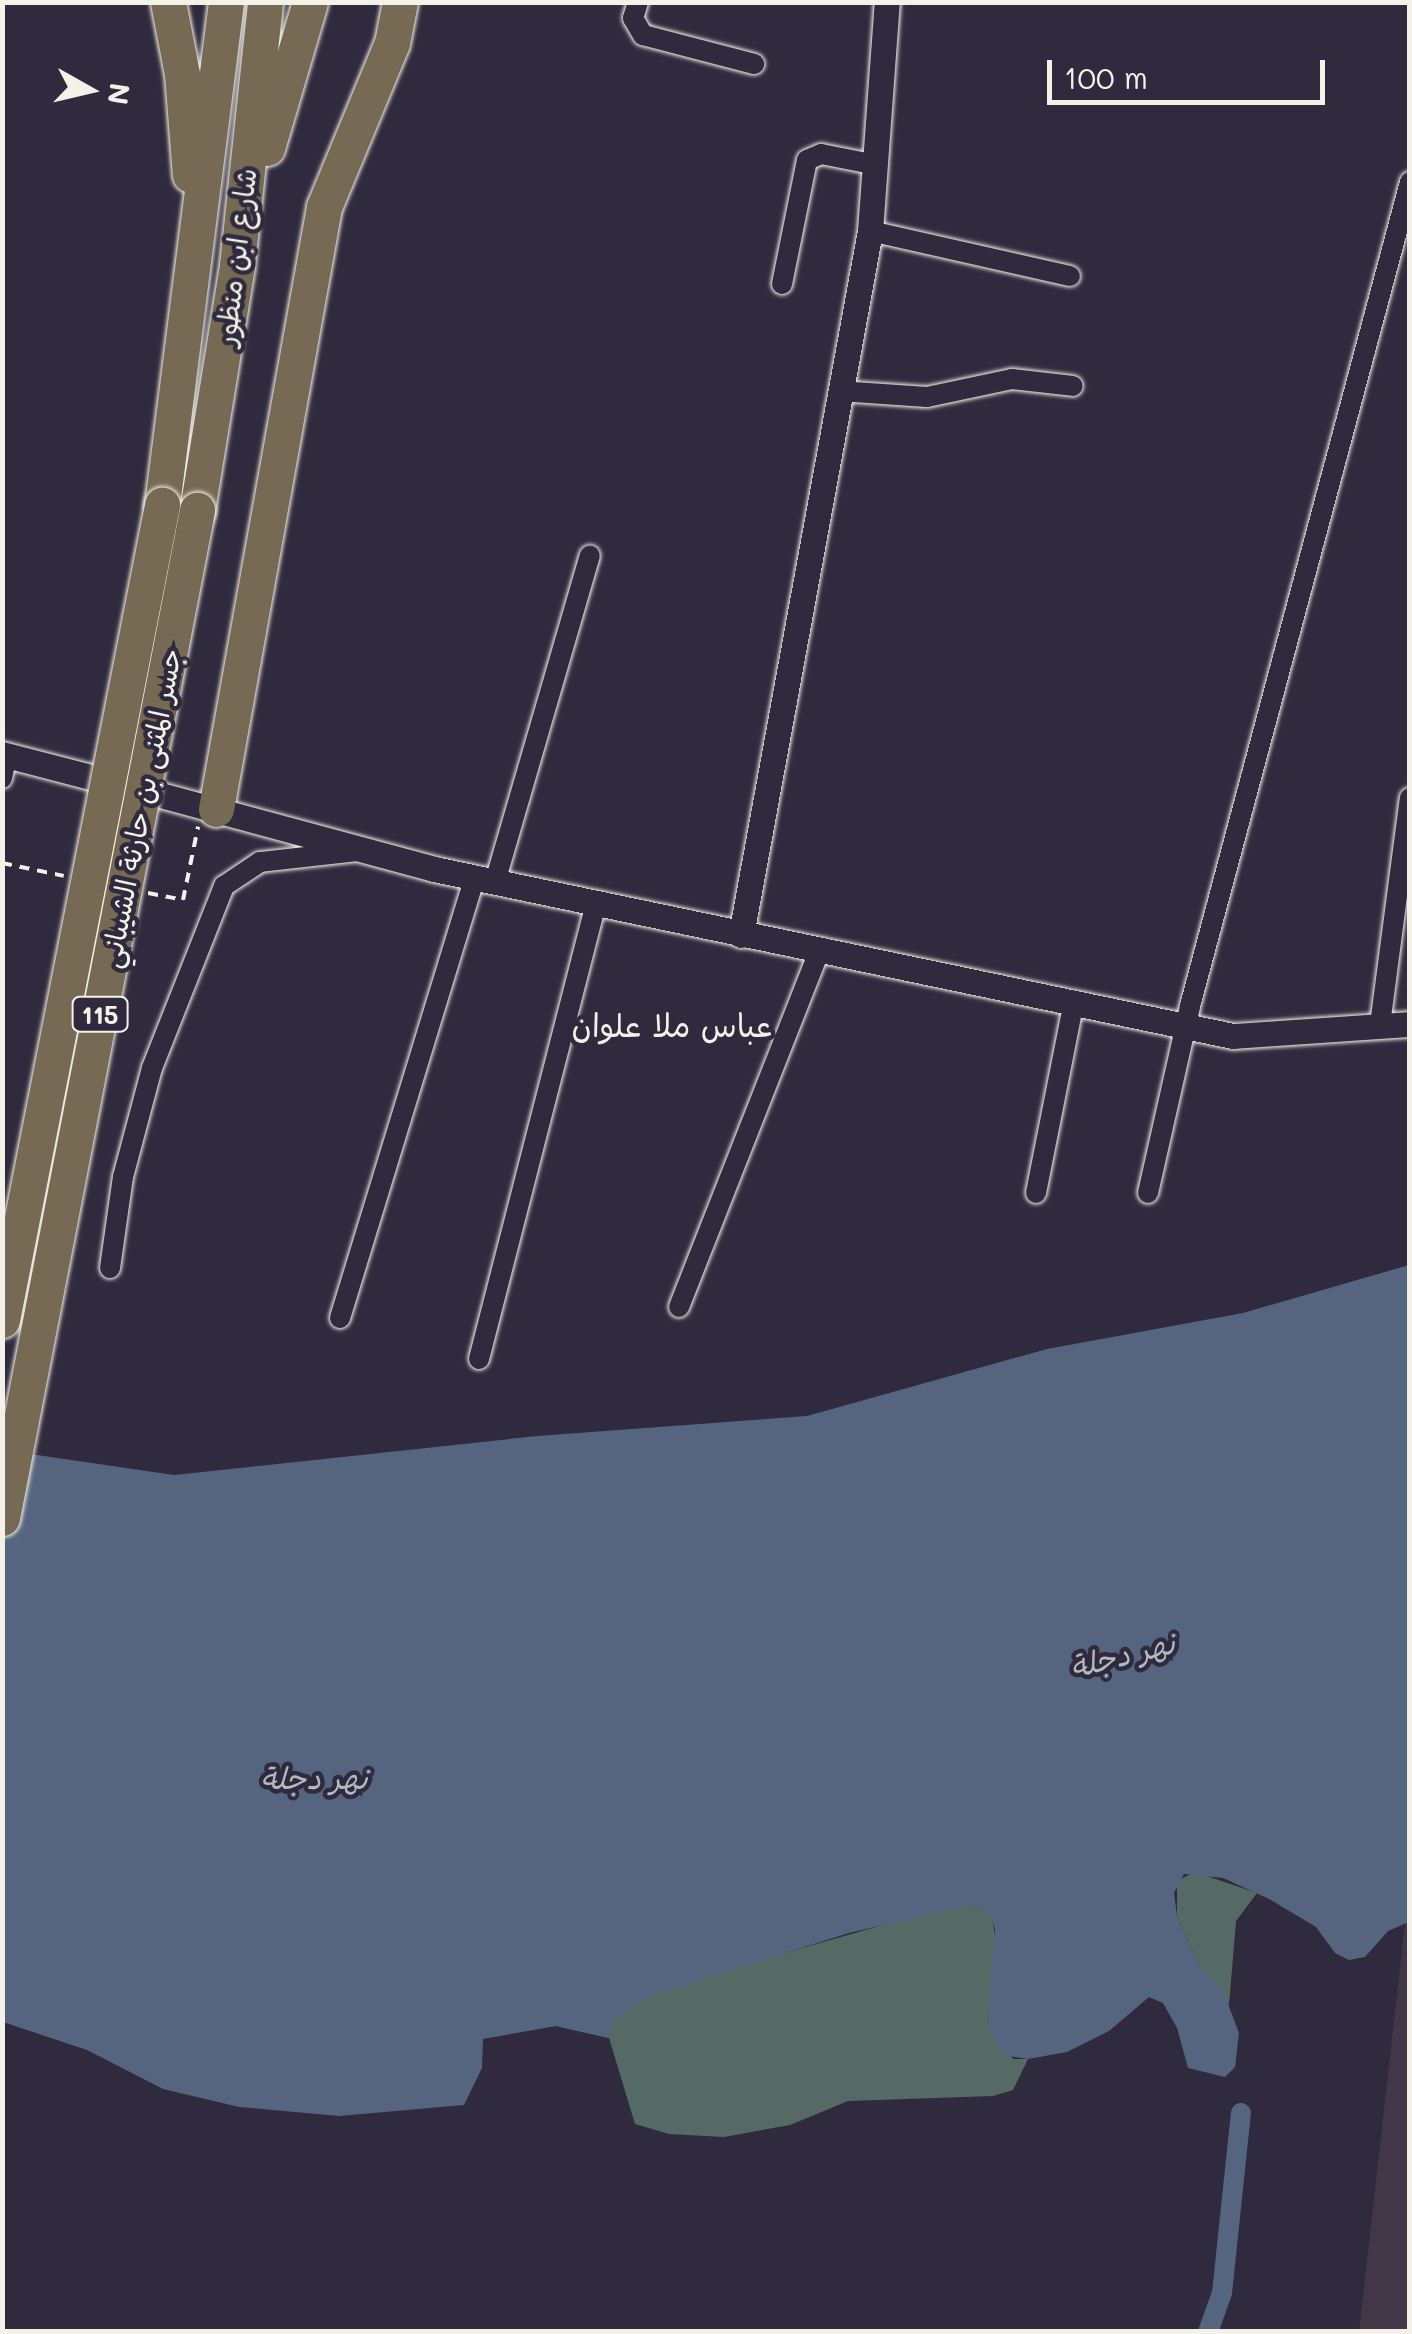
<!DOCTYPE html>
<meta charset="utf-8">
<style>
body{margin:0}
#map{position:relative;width:1412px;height:2334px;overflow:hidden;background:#2f2a3d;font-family:Mali,"Playpen Sans Arabic",sans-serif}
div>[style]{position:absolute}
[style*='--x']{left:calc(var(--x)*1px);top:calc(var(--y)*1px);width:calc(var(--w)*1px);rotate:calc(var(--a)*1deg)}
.built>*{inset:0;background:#423747}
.green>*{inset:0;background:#556a65}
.water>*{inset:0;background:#556580}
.canal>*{height:20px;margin:-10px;padding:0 10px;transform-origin:10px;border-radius:10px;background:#556580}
.path>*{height:4px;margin-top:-2px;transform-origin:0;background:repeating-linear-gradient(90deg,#f4f1e8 0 10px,transparent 0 18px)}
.roads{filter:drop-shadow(0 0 2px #f4f1e8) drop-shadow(0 0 2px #f4f1e8)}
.minor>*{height:20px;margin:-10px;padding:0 10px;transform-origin:10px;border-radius:10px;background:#2f2a3d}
.tertiary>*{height:25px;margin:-12.5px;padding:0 12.5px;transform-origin:12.5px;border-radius:12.5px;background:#2f2a3d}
.trunk>*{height:35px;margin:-17.5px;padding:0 17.5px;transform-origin:17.5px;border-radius:17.5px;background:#766a54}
.bridges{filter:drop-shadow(0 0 2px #f4f1e8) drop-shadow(0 0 2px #f4f1e8)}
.trunk-bridge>*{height:35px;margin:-17.5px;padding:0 17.5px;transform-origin:17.5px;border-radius:17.5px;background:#766a54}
span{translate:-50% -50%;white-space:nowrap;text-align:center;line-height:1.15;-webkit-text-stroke:9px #2f2a3d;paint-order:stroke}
.shield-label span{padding:2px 8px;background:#2f2a3d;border:2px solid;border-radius:8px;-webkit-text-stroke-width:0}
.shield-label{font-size:25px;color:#f4f1e8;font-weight:700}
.street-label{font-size:28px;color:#f4f1e8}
.water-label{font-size:30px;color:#b4b9be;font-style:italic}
.quarter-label{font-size:32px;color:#f4f1e8}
.frame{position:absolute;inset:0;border:5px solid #f4f1e8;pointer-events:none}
.north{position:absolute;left:40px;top:40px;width:100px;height:100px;-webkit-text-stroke:8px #2f2a3d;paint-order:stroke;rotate:98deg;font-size:28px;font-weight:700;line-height:40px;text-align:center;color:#f4f1e8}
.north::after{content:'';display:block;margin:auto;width:35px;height:45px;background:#f4f1e8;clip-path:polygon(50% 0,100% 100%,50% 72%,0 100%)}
.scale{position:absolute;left:1047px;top:60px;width:278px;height:45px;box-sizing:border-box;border:5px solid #f4f1e8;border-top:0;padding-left:12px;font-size:30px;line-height:35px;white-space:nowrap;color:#f4f1e8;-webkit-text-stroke:8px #2f2a3d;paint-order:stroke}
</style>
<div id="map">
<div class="built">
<div style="clip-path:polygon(1409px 1922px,1409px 2331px,1359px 2332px,1405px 1923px)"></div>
</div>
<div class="green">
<div style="clip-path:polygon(1195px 1872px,1257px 1893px,1236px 1921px,1229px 2005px,1198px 1964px,1177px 1916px,1177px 1881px)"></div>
<div style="clip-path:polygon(975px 1904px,992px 1916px,997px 1950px,987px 2021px,1013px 2059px,1028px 2059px,1013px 2090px,993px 2096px,848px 2101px,790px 2125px,724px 2137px,669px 2134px,635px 2124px,609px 2038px,556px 2026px,526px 2027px,953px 1905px)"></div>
</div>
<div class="water">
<div style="clip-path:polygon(1409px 1265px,1409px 1922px,1388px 1931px,1365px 1957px,1349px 1960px,1335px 1953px,1316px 1927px,1269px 1899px,1223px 1878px,1184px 1874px,1174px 1893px,1177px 1916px,1198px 1964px,1223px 1991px,1239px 2033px,1235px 2067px,1225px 2077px,1188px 2068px,1177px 2028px,1163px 2003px,1149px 1997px,1109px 2031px,1067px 2052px,1028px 2059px,1002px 2055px,987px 2021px,995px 1929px,991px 1916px,975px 1904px,849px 1933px,647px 1997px,613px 2021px,609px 2038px,556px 2026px,483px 2039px,482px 2068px,464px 2105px,339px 2116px,239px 2107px,163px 2089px,87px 2050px,3px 2022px,3px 1450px,174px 1475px,537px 1436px,807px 1416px,1047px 1349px,1243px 1313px)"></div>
</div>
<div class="canal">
<div style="--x:1208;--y:2332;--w:41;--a:-70.3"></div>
<div style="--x:1222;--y:2293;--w:181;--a:-84"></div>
</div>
<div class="path">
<div style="--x:2;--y:863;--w:63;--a:11.8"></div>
<div style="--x:148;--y:893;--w:36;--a:11"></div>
<div style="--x:183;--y:900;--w:75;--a:-78.4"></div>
</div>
<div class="roads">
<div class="minor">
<div style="--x:638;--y:2;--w:17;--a:107"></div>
<div style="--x:633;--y:18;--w:20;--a:60"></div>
<div style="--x:643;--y:35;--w:115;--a:14.6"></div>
<div style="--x:870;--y:231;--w:205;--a:12.7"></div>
<div style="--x:782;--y:284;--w:126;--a:-78.6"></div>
<div style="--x:807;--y:160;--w:15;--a:-23"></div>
<div style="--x:821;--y:154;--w:57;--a:11.1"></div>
<div style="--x:839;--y:391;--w:88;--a:3.9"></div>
<div style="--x:927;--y:397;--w:87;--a:-12"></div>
<div style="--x:1012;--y:379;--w:61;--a:6.5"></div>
<div style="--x:2;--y:778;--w:24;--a:-78"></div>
<div style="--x:495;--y:882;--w:340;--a:-73.8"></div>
<div style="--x:1380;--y:1025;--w:229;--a:-82.5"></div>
<div style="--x:1036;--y:1193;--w:196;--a:-78.8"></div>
<div style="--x:1148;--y:1193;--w:192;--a:-77.3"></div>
<div style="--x:1190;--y:1006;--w:853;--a:-75.05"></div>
<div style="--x:110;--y:1268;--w:92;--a:-81.9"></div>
<div style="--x:123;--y:1177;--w:113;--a:-75.1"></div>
<div style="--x:152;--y:1068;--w:196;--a:-68.4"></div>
<div style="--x:224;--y:886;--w:43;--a:-33.7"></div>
<div style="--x:260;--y:862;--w:99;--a:-6.4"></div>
<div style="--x:679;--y:1307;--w:382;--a:-68.5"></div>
<div style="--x:340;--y:1318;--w:461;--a:-73"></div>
<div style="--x:479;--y:1359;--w:470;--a:-75.6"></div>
</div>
<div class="tertiary">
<div style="--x:2;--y:754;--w:96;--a:14.5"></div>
<div style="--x:153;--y:793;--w:291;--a:15.1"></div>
<div style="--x:434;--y:869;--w:816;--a:11.81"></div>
<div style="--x:1233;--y:1036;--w:177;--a:-3.9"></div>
<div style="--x:741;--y:935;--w:716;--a:-79.62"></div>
<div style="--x:870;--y:231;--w:230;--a:-85.8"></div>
</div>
<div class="trunk">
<div style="--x:168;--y:2;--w:73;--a:79"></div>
<div style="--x:182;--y:74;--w:101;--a:85.5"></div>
<div style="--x:267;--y:148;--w:152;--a:-73.6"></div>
<div style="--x:162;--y:505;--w:507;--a:-82.75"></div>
<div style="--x:197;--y:510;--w:248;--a:-80.7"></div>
<div style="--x:237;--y:265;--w:264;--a:-83.9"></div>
<div style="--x:216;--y:809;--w:612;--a:-79.83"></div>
<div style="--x:324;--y:207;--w:178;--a:-67.5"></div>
<div style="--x:392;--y:43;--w:42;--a:-79"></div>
</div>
</div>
<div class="bridges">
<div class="trunk-bridge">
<div style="--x:2;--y:1320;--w:831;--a:-78.89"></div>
<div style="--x:2;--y:1518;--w:1027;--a:-79.05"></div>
</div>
</div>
<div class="shield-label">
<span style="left:100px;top:1014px">115</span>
</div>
<div class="street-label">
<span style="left:235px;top:257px;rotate:-83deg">شارع ابن منظور</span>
<span style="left:140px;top:808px;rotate:-79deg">جسر المثنى بن حارثة الشيباني</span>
</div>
<div class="water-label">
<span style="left:1122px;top:1654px;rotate:-14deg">نهر دجلة</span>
<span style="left:314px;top:1777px">نهر دجلة</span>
</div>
<div class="quarter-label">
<span style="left:672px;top:1024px">عباس ملا علوان</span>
</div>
<div class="frame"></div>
<div class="north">N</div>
<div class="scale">100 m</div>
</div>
